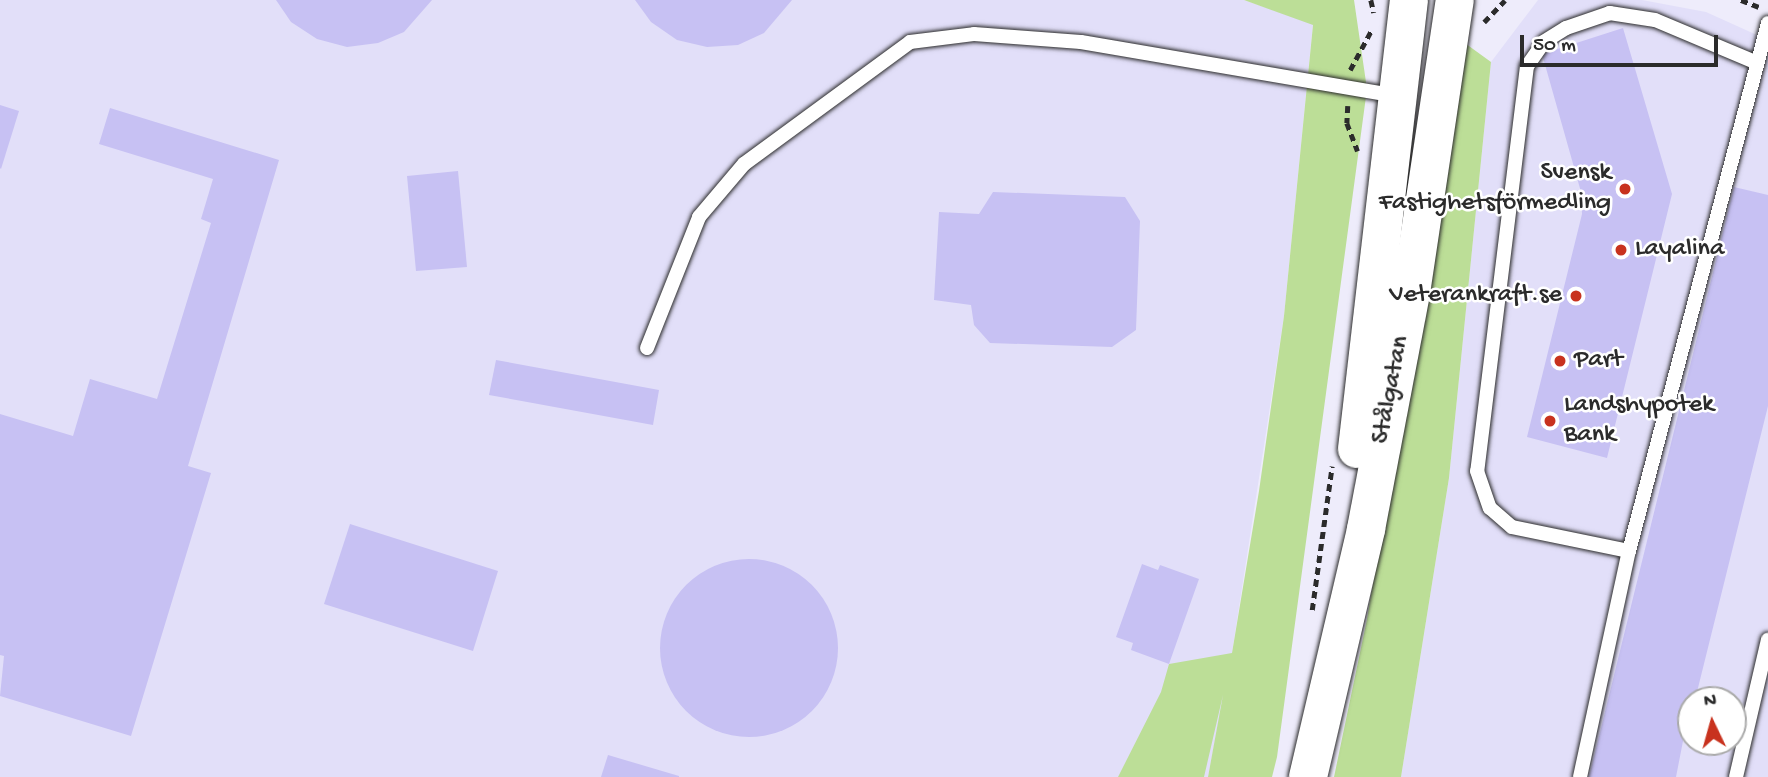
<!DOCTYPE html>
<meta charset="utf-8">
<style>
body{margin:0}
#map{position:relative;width:1768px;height:777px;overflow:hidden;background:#eeecfb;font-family:"Gochi Hand",sans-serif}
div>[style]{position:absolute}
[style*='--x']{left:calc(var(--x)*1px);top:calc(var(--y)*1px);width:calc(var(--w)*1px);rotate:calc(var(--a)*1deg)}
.built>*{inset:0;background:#e2dff9}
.green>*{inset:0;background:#bcde97}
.building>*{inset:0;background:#c7c1f3}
.round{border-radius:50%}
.path>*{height:4.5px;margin-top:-2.25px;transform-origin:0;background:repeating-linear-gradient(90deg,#2b2b2b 0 7px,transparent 0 12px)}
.roads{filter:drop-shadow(0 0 2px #2b2b2b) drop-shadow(0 0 2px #2b2b2b)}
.lane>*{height:14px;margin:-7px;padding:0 7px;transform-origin:7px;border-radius:7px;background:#fff}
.secondary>*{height:38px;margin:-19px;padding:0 19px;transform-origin:19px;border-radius:19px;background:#fff}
.dots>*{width:19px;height:19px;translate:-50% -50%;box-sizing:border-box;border:4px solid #fff;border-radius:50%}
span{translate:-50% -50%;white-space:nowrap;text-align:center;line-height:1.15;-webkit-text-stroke:5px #fff;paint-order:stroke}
.poi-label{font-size:26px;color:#2b2b2b}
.right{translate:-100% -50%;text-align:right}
.left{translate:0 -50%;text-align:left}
.street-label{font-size:26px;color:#2b2b2b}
.north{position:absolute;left:1677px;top:686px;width:70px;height:70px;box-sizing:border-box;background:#fff;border:2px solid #aaa;border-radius:50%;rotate:355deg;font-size:19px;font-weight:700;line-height:28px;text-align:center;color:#2b2b2b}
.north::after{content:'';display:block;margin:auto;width:24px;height:32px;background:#c8321e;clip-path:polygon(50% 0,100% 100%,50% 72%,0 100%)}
.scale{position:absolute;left:1520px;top:35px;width:198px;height:32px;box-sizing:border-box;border:4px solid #2b2b2b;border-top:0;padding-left:9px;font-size:21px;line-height:24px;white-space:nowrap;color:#2b2b2b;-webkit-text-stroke:5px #fff;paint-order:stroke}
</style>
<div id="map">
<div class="built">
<div style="clip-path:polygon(0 0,1244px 0,1313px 24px,1284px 316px,1232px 653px,1208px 777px,0 777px)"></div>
<div style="clip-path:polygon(evenodd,1538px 0,1642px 0,1706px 12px,1768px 40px,1768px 777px,1401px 777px,1449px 478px,1491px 62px,1538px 0,1691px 700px,1733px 700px,1733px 742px,1691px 742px,1691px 700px)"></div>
</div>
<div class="green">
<div style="clip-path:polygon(1244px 0,1354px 0,1367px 89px,1277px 757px,1272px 777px,1208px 777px,1223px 695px,1204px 777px,1118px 777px,1161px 692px,1169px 664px,1232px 653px,1259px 491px,1284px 316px,1313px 25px)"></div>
<div style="clip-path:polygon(1462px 41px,1491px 62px,1449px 478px,1401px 777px,1334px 777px,1367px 619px)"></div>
</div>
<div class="building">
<div style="clip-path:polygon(276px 0,432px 0,404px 32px,378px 43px,347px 47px,317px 39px,291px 22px)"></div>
<div style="clip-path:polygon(635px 0,792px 0,764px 33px,738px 45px,707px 47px,677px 40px,651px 22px)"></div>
<div style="clip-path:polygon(1623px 28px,1672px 194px,1607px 458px,1527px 437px,1582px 214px,1581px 192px,1542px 54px)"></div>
<div style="clip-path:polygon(0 105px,19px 111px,1px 169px,0 168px)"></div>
<div style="clip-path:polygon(110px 108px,279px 160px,188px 466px,211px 473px,131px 736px,0 696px,4px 656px,0 655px,0 414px,73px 436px,90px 379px,157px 399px,211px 223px,201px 219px,213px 179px,99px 144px)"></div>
<div style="clip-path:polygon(458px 171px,467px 267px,416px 271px,407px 176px)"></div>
<div style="clip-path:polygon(1734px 187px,1768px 195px,1768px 406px,1695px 700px,1691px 700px,1676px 777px,1589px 777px)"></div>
<div style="clip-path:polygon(993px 192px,1125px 197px,1140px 221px,1136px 330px,1112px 347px,990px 343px,974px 325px,971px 305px,934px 300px,939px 212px,979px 214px)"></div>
<div style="clip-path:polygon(496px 360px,659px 390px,653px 425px,489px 395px)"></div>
<div style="clip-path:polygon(350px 524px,498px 571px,473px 651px,324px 604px)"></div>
<div class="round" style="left:660px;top:559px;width:178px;height:178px"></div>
<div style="clip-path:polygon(1142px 564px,1158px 570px,1160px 565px,1199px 579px,1169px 664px,1131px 650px,1133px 643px,1116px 637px)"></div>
<div style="clip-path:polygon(608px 755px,679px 776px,679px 777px,601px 777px)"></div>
</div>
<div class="path">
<div style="--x:1371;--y:0;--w:13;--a:77"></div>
<div style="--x:1741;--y:0;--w:19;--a:21"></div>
<div style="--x:1484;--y:22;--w:30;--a:-46"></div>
<div style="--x:1350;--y:70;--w:44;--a:-61.7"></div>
<div style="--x:1348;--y:106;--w:17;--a:93"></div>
<div style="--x:1347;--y:123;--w:30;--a:69"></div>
<div style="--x:1312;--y:610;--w:145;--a:-82.1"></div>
</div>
<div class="roads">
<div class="lane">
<div style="--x:1755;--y:62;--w:108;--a:-157.2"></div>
<div style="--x:1655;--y:20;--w:46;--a:-171.2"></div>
<div style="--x:1610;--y:13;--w:46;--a:161.2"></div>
<div style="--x:1566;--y:28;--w:26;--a:148"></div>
<div style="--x:1544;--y:42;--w:29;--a:125"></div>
<div style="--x:1527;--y:66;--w:408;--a:97"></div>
<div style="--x:1477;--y:471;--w:39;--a:71"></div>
<div style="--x:1490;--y:508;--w:29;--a:41"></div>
<div style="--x:1512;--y:527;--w:119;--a:11.6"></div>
<div style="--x:1629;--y:551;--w:546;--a:-75.25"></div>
<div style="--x:647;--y:348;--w:141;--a:-68.3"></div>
<div style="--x:699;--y:217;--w:70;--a:-49.7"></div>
<div style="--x:744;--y:164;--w:206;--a:-36.3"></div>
<div style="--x:910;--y:42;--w:64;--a:-7.1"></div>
<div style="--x:974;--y:34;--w:107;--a:4.3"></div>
<div style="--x:1081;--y:42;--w:322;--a:9.7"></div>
<div style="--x:1580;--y:777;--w:231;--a:-77.8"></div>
<div style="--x:1736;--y:777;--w:141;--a:-76.9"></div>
</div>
<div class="secondary">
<div style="--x:1357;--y:449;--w:452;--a:-83.4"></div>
<div style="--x:1308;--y:777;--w:255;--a:-76.8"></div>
<div style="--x:1366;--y:529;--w:240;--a:-79.2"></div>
<div style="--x:1411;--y:293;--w:296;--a:-81.5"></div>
</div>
</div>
<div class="dots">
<div style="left:1625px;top:189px;background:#c8321e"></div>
<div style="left:1621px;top:250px;background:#c8321e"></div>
<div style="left:1576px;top:296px;background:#c8321e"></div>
<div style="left:1560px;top:361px;background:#c8321e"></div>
<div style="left:1550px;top:421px;background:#c8321e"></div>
</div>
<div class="poi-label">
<span class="right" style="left:1611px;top:189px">Svensk<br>Fastighetsförmedling</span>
<span class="left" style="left:1635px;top:250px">Layalina</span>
<span class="right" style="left:1562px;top:296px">Veterankraft.se</span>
<span class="left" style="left:1574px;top:361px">Part</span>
<span class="left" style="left:1564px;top:421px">Landshypotek<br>Bank</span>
</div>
<div class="street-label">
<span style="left:1392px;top:390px;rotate:-79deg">Stålgatan</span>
</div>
<div class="north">N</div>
<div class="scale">50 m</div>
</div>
